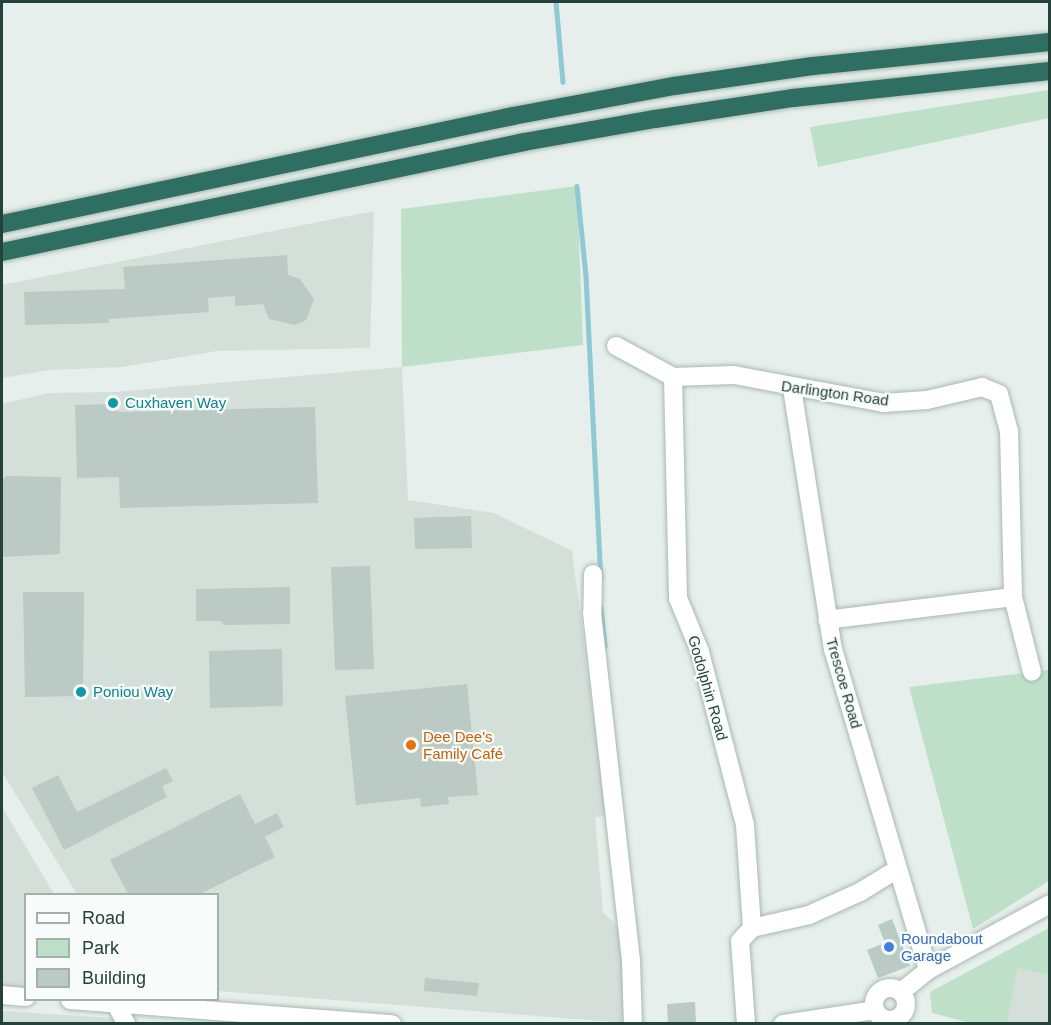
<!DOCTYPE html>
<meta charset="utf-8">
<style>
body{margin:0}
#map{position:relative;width:1051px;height:1025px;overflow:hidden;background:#e6efeb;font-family:Helvetica,sans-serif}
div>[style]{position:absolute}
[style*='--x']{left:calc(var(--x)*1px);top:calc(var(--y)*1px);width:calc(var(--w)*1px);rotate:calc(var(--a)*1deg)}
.built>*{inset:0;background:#d4dfda}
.green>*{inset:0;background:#bfe0c8}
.stream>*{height:4.5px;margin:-2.25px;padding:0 2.25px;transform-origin:2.25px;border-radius:2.25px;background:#8ec9d4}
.building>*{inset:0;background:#bbcac4}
.roads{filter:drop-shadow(0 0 2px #a8b8b2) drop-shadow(0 0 2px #a8b8b2)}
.minor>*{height:18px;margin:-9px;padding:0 9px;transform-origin:9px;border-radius:9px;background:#fff}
.minor>.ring{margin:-9px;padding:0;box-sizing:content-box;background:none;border:18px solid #fff;border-radius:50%}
.highway>*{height:18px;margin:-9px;padding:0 9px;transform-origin:9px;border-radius:9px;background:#2f6f62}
.dots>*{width:16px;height:16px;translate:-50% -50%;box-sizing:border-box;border:3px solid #f7fbf9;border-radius:50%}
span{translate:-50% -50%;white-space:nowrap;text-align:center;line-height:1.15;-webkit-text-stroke:4.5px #f7fbf9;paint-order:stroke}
.street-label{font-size:15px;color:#24423a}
.culture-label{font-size:15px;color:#0d838f}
.left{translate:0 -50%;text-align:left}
.food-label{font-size:15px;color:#c56008}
.shop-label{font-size:15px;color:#366cbe}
.frame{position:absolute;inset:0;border:3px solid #24423a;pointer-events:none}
.legend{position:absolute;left:24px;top:893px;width:195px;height:108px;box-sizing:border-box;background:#f7fbf9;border:2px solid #a3b1ad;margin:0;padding:8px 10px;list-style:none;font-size:18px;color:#24423a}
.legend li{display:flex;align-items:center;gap:12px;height:30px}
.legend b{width:30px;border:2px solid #a3b1ad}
</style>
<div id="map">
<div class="built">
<div style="clip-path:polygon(374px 211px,370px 348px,217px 351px,122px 367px,50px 370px,2px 378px,2px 285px)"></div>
<div style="clip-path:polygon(402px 367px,408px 500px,494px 513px,572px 551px,606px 815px,595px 818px,603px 912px,621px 930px,627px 1023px,218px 991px,218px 894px,77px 894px,2px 772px,2px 404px,49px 393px,114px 392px)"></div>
<div style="clip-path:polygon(2px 807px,54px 894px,26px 894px,25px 997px,2px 995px)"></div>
<div style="clip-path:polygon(1018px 968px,1049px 975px,1049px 1023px,1007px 1024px)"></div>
<div style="clip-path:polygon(2px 1011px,112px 1018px,115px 1023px,2px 1023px)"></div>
</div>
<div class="green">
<div style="clip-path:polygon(1049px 90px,1049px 118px,818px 167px,810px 127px)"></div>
<div style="clip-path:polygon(577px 186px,583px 345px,402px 367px,401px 209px)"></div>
<div style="clip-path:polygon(1049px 670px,1049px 881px,973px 929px,909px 687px)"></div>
<div style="clip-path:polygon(1049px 928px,1049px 975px,1018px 968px,1007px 1023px,970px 1023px,932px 1013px,930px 992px)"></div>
</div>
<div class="stream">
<div style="--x:556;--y:2;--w:80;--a:85"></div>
<div style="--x:577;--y:186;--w:90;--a:84.3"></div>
<div style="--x:586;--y:276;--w:302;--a:87.2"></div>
<div style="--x:601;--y:607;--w:39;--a:84"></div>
</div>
<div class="building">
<div style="clip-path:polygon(287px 255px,288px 275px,300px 279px,314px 299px,306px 320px,295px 325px,269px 319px,263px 304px,235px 306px,235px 296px,208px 298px,209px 312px,109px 319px,109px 323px,25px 325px,24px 292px,125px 289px,123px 267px)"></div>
<div style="clip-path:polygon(117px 404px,118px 412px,315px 407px,318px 503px,120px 508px,119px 477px,77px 478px,75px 405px)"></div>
<div style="clip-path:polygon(7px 476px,61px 477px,60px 554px,2px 557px,2px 479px)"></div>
<div style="clip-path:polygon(471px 516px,472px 548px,415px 549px,414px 518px)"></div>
<div style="clip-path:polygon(370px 566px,374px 669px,335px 670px,331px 567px)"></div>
<div style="clip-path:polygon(290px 587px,290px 624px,223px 625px,222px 621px,196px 621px,196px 589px)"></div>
<div style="clip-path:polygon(23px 592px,84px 592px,83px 696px,25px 697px)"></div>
<div style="clip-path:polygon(282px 649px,283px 706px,210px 708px,209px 651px)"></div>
<div style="clip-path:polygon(467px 684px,478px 795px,448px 797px,449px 804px,421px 807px,420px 798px,356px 805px,345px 696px)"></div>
<div style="clip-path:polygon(166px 768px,173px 781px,162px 786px,167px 797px,64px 850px,32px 788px,58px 775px,77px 812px)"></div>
<div style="clip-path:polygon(240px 794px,255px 824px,277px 813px,284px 827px,265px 837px,275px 857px,200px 894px,128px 894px,110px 860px)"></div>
<div style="clip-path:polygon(892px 919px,910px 966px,878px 978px,867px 950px,885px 943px,878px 925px)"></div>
<div style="clip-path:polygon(425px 978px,479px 983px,477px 996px,424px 991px)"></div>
<div style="clip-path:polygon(695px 1002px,696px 1023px,668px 1023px,667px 1004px)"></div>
</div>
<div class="roads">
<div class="minor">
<div style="--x:616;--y:346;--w:65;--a:28.5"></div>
<div style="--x:673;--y:377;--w:61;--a:-1.9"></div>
<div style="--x:734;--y:375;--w:152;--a:10.6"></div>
<div style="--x:883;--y:403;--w:44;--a:-3.9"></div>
<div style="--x:927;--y:400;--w:57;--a:-13.3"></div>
<div style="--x:982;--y:387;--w:18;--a:22"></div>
<div style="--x:999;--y:394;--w:38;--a:75"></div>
<div style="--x:1009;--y:431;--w:166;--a:88.6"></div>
<div style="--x:1013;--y:597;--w:187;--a:173"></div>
<div style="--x:673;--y:377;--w:221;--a:88.7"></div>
<div style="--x:678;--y:598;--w:58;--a:67.8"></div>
<div style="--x:700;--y:652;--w:179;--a:75.4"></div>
<div style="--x:745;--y:825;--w:103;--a:86.1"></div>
<div style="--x:792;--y:388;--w:264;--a:81.1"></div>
<div style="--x:833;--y:649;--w:335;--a:73.5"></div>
<div style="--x:593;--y:574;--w:39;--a:91"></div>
<div style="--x:592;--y:613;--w:351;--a:83.6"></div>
<div style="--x:631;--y:962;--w:62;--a:88.2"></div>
<div style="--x:1013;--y:597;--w:77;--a:75.8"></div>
<div class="ring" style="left:874px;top:988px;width:14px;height:14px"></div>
<div style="--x:901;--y:992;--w:35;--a:-39"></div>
<div style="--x:928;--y:970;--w:139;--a:-28.4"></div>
<div style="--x:2;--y:995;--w:24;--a:5"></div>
<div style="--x:70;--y:1000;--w:323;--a:4.3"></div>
<div style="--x:115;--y:1002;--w:25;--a:63"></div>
<div style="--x:746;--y:1024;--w:83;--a:-94.1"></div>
<div style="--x:740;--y:941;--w:18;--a:-47"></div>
<div style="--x:752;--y:928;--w:58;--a:-12.8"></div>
<div style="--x:809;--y:915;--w:56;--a:-24.3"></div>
<div style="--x:860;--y:892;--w:42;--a:-31.4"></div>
<div style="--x:783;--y:1024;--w:93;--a:-8.7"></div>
</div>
<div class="highway">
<div style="--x:2;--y:224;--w:522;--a:-11.93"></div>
<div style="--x:513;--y:116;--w:164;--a:-10.6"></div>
<div style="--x:674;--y:86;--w:140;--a:-8.2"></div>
<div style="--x:813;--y:66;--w:238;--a:-5.8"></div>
<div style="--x:2;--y:252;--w:533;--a:-11.9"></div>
<div style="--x:524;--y:142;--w:133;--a:-10"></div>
<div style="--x:655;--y:119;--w:140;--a:-8.7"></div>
<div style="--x:793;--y:98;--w:258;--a:-6"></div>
</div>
</div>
<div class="dots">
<div style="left:113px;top:403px;background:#0f9aa8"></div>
<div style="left:81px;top:692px;background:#0f9aa8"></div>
<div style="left:411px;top:745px;background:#e8710a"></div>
<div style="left:889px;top:947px;background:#3f7fe0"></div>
</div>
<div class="street-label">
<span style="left:835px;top:393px;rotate:8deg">Darlington Road</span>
<span style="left:844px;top:683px;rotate:74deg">Trescoe Road</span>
<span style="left:708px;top:688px;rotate:74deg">Godolphin Road</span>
</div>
<div class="culture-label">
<span class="left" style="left:125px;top:403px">Cuxhaven Way</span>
<span class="left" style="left:93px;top:692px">Poniou Way</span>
</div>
<div class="food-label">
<span class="left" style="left:423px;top:745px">Dee Dee's<br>Family Café</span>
</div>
<div class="shop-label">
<span class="left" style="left:901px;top:947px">Roundabout<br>Garage</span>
</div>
<div class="frame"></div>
<ul class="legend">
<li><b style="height:8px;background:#fff"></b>Road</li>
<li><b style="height:16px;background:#bfe0c8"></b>Park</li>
<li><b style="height:16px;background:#bbcac4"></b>Building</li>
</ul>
</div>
